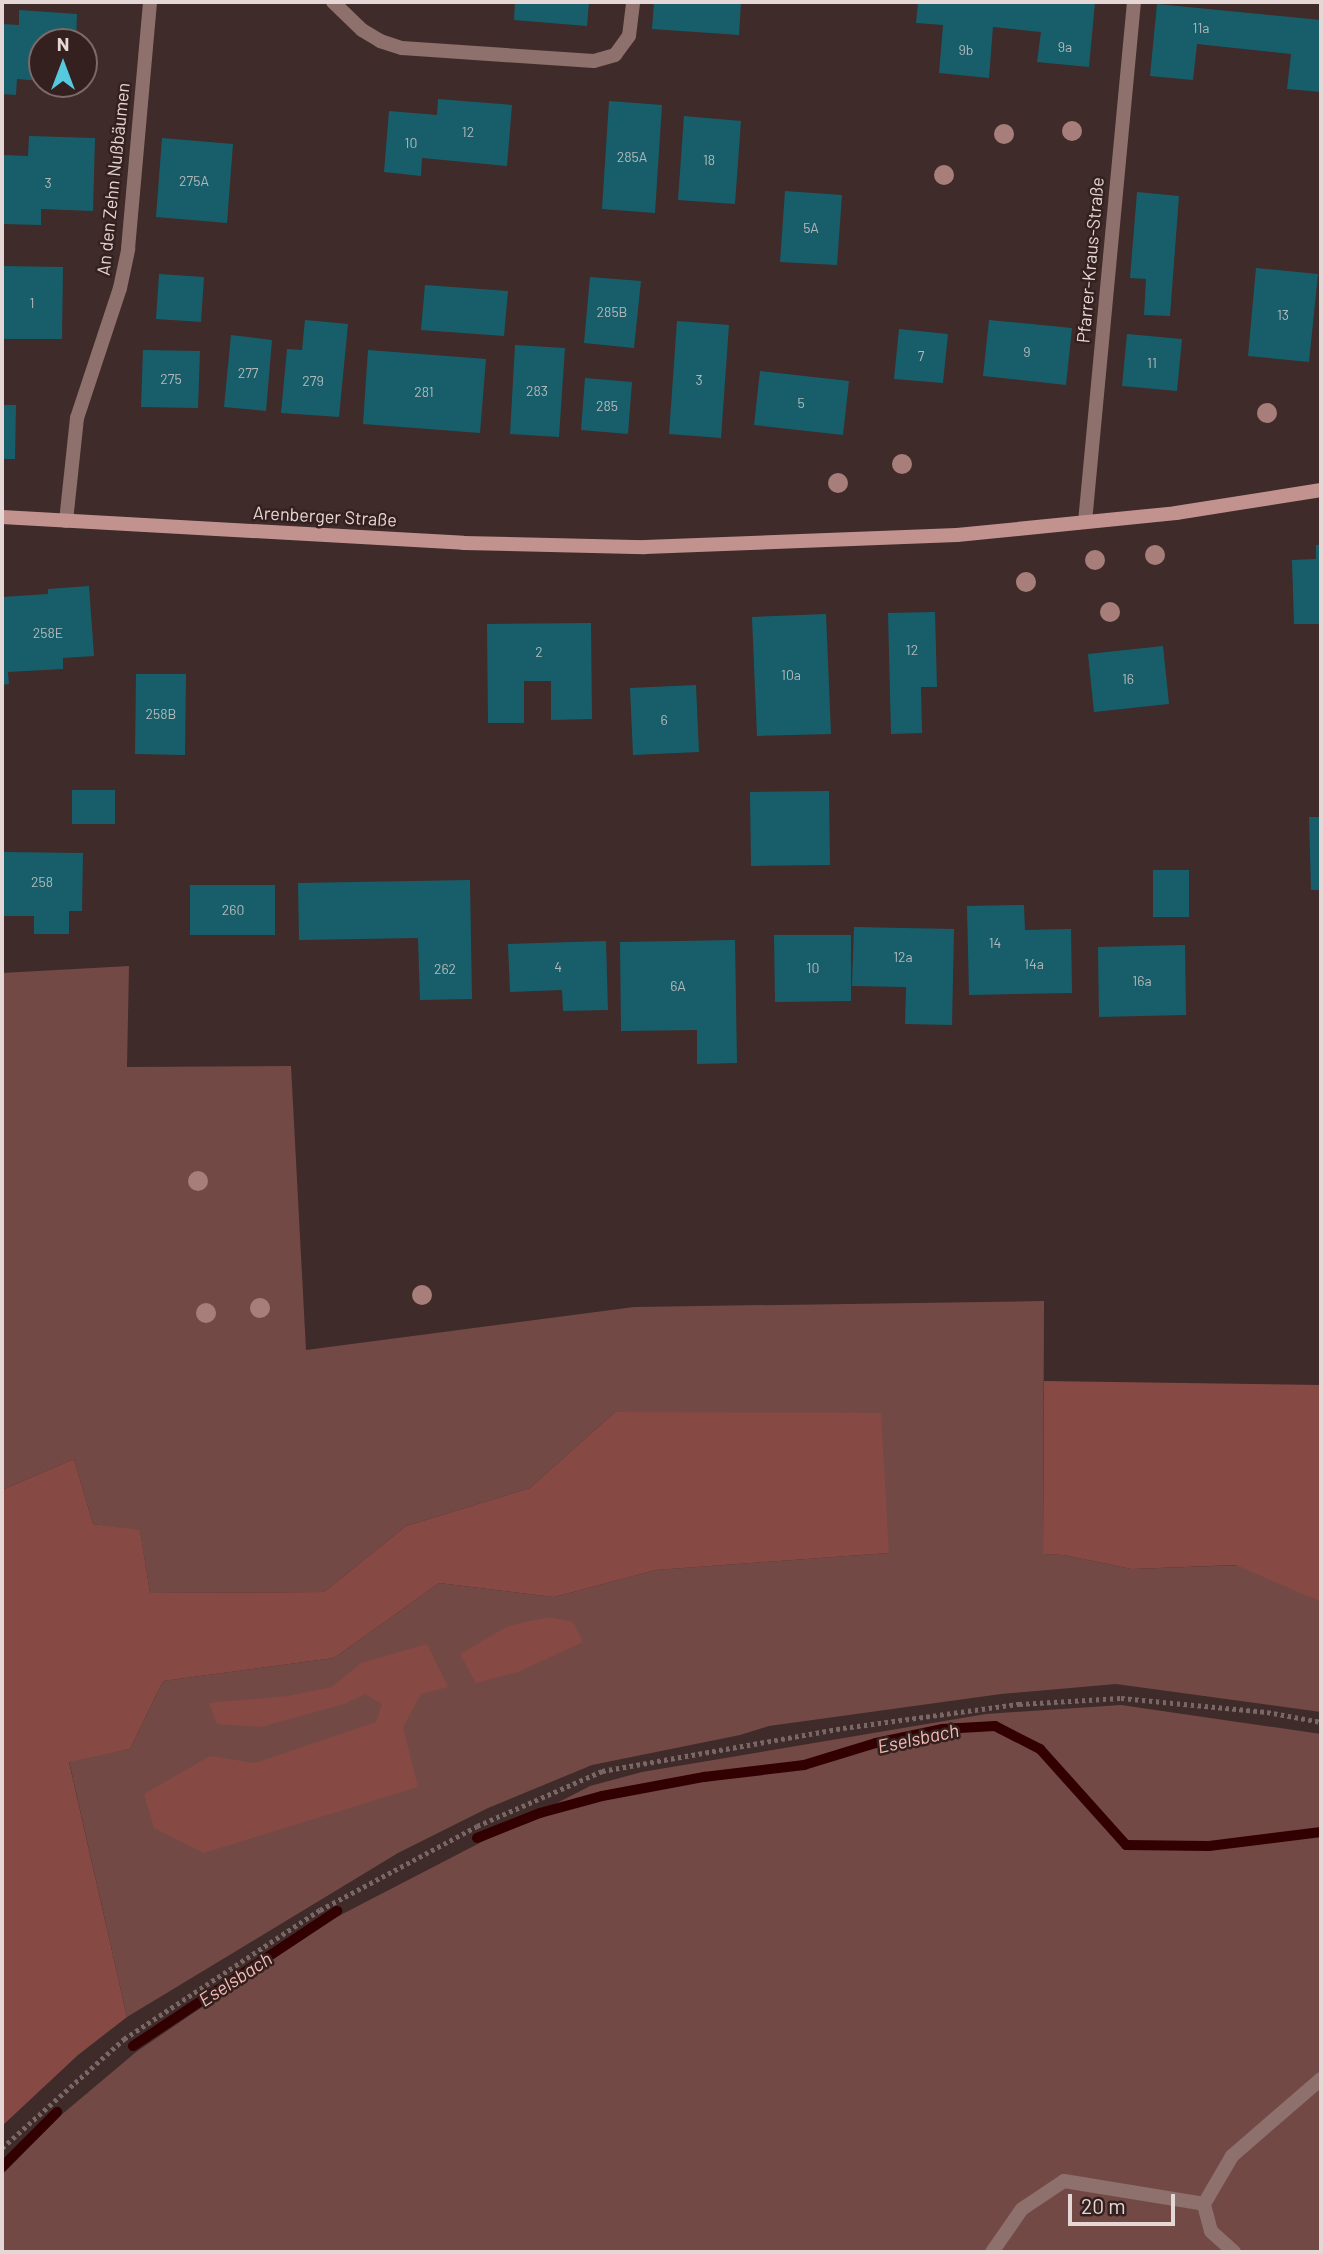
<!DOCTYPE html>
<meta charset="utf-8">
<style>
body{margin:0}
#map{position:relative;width:1323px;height:2254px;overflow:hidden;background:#3f2b29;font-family:Barlow,sans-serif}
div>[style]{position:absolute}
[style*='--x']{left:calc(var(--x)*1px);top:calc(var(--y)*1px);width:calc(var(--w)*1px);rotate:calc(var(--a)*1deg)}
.green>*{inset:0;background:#734945}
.forest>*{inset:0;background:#874944}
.stream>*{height:10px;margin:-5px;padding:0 5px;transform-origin:5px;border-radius:5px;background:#330001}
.building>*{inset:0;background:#185e6a}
.path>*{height:4.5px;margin-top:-2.25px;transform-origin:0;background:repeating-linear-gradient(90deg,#796765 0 3.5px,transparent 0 7px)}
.lane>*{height:14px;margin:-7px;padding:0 7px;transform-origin:7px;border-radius:7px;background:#8e706c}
.street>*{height:14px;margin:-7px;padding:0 7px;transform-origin:7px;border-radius:7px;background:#8e706c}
.secondary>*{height:14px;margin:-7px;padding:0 7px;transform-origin:7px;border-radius:7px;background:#c2938e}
.trees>*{width:20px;height:20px;margin:-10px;border-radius:50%;background:#a87e7a}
span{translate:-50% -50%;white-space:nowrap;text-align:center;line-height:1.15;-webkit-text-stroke:5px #34211f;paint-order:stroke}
.number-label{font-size:14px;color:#b2b9ba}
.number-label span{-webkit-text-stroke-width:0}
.street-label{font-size:18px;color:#e5d7d5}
.water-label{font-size:19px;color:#f6bbb5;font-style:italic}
.frame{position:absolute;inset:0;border:4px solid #e5d7d5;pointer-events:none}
.north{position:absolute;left:28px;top:28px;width:70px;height:70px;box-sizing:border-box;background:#34211f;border:2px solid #7b6a68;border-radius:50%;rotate:0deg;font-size:19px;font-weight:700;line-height:28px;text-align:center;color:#e5d7d5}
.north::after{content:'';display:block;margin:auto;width:24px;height:32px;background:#55cadf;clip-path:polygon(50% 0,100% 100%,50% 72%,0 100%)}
.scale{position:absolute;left:1068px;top:2194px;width:107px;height:32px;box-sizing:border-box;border:4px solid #e5d7d5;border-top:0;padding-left:9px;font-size:21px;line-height:24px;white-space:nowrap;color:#e5d7d5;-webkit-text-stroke:5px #34211f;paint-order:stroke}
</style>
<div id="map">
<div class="green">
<div style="clip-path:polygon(129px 966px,127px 1067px,291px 1066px,306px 1350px,634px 1307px,1044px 1301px,1043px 1554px,1063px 1555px,1132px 1569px,1242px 1565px,1321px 1602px,1321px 1712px,1116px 1684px,1001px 1694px,769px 1726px,740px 1735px,592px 1765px,488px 1808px,398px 1853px,127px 2017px,69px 1761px,130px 1749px,163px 1681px,334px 1658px,439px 1583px,554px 1597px,656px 1570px,889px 1553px,615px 1412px,530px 1488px,406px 1526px,324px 1592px,150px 1593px,140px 1531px,93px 1524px,74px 1459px,2px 1490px,2px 973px)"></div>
<div style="clip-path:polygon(1121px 1705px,1321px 1734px,1321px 2252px,2px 2252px,2px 2175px,60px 2116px,136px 2052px,327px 1922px,590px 1786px,642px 1772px,986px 1714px)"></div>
</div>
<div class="forest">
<div style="clip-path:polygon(1044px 1381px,1321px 1385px,1321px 1602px,1236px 1565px,1132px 1569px,1063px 1555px,1043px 1554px)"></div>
<div style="clip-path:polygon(615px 1412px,881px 1413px,889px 1553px,656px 1570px,554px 1597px,439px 1583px,334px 1658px,163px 1681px,130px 1749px,69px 1762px,127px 2017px,78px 2055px,2px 2126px,2px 1490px,74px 1459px,93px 1524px,140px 1530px,150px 1593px,324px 1592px,406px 1526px,530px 1488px)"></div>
<div style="clip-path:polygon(549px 1617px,573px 1622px,583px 1642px,518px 1672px,476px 1683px,460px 1654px,508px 1626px)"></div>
<div style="clip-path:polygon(427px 1644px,448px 1687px,421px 1694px,403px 1727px,418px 1787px,204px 1853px,154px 1828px,144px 1794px,210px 1756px,255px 1763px,376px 1722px,382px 1704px,365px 1694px,344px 1704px,261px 1727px,217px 1724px,209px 1703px,287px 1696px,332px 1687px,361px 1663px)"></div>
</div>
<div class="stream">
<div style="--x:477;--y:1838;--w:68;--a:-21.6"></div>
<div style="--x:540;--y:1813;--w:64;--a:-15.3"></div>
<div style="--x:602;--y:1796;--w:104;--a:-10.6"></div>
<div style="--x:704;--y:1777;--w:101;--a:-6.8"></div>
<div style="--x:804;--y:1765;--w:75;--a:-17"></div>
<div style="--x:876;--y:1743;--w:67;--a:-12"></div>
<div style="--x:942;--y:1729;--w:53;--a:-3.2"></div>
<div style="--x:995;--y:1726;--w:51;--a:27.1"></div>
<div style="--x:1040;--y:1749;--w:129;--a:48.1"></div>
<div style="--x:1126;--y:1845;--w:83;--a:0.7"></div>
<div style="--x:1209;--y:1846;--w:113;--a:-7.1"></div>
<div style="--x:133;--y:2046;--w:245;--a:-33.5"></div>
<div style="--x:2;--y:2167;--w:78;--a:-45"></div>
</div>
<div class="building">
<div style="clip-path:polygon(515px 2px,589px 2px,587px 26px,514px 20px)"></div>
<div style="clip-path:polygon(654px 2px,741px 2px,739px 35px,652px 29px)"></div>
<div style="clip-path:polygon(918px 2px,1095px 2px,1089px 67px,1037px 62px,1041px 32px,993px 27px,989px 78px,939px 73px,943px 25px,916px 23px)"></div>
<div style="clip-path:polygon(1157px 4px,1321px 20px,1321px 92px,1287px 89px,1291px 54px,1197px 44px,1193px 80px,1150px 76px)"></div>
<div style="clip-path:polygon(19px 10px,77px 14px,76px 42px,42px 42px,42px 81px,17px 79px,16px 95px,2px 94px,2px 24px,19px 25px)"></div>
<div style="clip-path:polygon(438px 99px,512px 105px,507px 166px,422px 158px,421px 176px,384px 172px,389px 111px,437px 115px)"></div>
<div style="clip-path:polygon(609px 101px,662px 105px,655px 213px,602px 209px)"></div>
<div style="clip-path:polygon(684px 116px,741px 121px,735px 204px,678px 200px)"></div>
<div style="clip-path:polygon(29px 136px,95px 138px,93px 211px,41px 209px,41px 225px,2px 224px,2px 155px,28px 156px)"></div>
<div style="clip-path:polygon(162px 138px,233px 144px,227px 223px,156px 217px)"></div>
<div style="clip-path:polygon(785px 191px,842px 195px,837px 265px,780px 262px)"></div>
<div style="clip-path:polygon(1137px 192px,1179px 196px,1170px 316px,1144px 315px,1146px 279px,1130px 278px)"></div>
<div style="clip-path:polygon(2px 266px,63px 267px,62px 339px,2px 339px)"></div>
<div style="clip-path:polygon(1256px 268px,1318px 274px,1309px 362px,1248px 356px)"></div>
<div style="clip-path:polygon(159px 274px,204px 277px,201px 322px,156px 319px)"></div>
<div style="clip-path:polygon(590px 277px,641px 281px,634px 348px,584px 343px)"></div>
<div style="clip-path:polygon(425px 285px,508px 291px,504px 336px,421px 330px)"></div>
<div style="clip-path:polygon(305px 320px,348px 324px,339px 417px,281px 413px,287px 349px,302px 350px)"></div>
<div style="clip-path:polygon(989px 320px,1072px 328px,1066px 385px,983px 376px)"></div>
<div style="clip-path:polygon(677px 321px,729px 325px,721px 438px,669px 434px)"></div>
<div style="clip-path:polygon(899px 329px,948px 334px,943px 383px,894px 379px)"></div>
<div style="clip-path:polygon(1127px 334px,1182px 339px,1177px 391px,1122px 386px)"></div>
<div style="clip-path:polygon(231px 335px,272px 340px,266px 411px,224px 407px)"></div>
<div style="clip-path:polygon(515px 345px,565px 348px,559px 437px,510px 434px)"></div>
<div style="clip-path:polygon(143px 350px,200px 351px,198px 408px,141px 407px)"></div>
<div style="clip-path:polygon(368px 350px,486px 359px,480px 433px,363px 424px)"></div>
<div style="clip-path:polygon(760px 371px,849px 381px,843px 435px,754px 425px)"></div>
<div style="clip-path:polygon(585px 378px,632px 382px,628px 434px,581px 430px)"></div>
<div style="clip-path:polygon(2px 405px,16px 405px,15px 459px,2px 459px)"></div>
<div style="clip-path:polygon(1316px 545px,1321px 545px,1321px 624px,1294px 624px,1292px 560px,1316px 559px)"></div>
<div style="clip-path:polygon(89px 586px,94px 656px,63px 658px,63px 669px,8px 672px,9px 684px,2px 685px,2px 597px,48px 594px,48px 589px)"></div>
<div style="clip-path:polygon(935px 612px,937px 687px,921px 687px,922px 733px,891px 734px,888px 613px)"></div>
<div style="clip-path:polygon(826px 614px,831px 734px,757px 736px,752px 617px)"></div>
<div style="clip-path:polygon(591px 623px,592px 719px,551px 720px,551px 681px,524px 681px,524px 723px,488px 723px,487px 624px)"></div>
<div style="clip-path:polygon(1163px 646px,1169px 704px,1094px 712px,1088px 654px)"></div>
<div style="clip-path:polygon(136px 674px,186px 674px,185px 755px,135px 754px)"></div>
<div style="clip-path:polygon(696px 685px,699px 752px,633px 755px,630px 688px)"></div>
<div style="clip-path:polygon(72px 790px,115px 790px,115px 824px,72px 824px)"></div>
<div style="clip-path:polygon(829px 791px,830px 865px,751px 866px,750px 792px)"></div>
<div style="clip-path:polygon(1309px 817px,1321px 817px,1321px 890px,1311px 890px)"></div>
<div style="clip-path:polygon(2px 852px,83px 853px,82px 911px,69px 911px,69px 934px,34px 934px,34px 916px,2px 916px)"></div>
<div style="clip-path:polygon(1153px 870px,1189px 870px,1189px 917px,1153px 917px)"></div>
<div style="clip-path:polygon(470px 880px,472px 999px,420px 1000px,418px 938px,299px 940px,298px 883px)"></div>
<div style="clip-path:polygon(190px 885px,275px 885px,275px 935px,190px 935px)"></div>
<div style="clip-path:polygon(1024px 905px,1025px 930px,1071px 929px,1072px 993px,969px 995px,967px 906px)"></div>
<div style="clip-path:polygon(854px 927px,954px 929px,952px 1025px,905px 1024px,906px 987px,852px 986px)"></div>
<div style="clip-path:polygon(774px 935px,851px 935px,851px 1001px,775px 1002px)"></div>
<div style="clip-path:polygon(735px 940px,737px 1063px,697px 1064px,697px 1030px,621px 1031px,620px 942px)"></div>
<div style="clip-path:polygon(606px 941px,608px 1010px,563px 1011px,562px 990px,510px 992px,508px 944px)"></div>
<div style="clip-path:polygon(1185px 945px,1186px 1015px,1099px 1017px,1098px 947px)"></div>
</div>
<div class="path">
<div style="--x:2;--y:2148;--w:164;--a:-41.8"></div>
<div style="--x:124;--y:2039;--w:235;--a:-33.4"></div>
<div style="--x:320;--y:1910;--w:178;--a:-28.1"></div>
<div style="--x:477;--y:1826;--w:137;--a:-23.7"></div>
<div style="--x:602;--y:1771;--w:245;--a:-10.1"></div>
<div style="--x:843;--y:1728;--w:178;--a:-7.8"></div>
<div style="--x:1019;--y:1704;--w:102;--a:-3.4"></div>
<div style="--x:1121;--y:1698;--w:147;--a:5.5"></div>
<div style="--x:1267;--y:1712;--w:55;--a:10.5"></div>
</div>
<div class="lane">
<div style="--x:992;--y:2252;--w:52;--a:-55.1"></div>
<div style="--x:1022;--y:2209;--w:50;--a:-33.7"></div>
<div style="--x:1064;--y:2181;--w:142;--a:9.3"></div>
<div style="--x:1234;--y:2252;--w:31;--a:-138"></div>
<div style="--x:1211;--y:2231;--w:28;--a:-105"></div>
<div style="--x:1204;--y:2204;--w:56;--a:-59.7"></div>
<div style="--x:1232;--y:2156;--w:118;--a:-40.9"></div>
</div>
<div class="street">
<div style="--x:333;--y:2;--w:40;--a:44"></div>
<div style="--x:362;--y:30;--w:21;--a:31"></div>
<div style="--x:380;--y:41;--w:23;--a:18"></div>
<div style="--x:402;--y:48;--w:192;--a:3.9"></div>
<div style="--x:594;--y:61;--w:22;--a:-16"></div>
<div style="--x:615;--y:55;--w:24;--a:-54"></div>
<div style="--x:629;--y:36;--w:34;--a:-83"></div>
<div style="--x:66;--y:521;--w:104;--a:-83.9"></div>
<div style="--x:77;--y:418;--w:137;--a:-71.7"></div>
<div style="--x:120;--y:288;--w:40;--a:-78"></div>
<div style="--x:128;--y:249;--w:248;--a:-84.9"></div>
<div style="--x:1085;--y:522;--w:522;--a:-84.62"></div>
</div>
<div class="secondary">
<div style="--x:2;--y:517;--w:462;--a:3.2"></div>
<div style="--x:463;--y:543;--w:182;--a:1.3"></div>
<div style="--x:645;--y:547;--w:312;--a:-2.2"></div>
<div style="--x:957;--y:535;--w:220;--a:-5.7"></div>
<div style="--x:1176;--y:513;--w:147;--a:-9"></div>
</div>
<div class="trees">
<div style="left:1072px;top:131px"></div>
<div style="left:1004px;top:134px"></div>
<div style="left:944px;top:175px"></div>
<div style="left:1267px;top:413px"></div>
<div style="left:902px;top:464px"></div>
<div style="left:838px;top:483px"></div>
<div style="left:1155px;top:555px"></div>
<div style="left:1095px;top:560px"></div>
<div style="left:1026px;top:582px"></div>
<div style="left:1110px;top:612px"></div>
<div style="left:198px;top:1181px"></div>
<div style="left:422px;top:1295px"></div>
<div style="left:260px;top:1308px"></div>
<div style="left:206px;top:1313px"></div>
</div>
<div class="number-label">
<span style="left:1201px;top:28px">11a</span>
<span style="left:1065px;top:47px">9a</span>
<span style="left:966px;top:50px">9b</span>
<span style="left:468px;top:132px">12</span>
<span style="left:411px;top:143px">10</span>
<span style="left:632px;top:157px">285A</span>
<span style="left:709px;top:160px">18</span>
<span style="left:194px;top:181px">275A</span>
<span style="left:48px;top:183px">3</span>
<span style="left:811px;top:228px">5A</span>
<span style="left:32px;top:303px">1</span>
<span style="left:612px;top:312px">285B</span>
<span style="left:1283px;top:315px">13</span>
<span style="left:1027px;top:352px">9</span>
<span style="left:921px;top:356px">7</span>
<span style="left:1152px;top:363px">11</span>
<span style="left:248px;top:373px">277</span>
<span style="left:171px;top:379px">275</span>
<span style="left:699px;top:380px">3</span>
<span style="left:313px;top:381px">279</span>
<span style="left:537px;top:391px">283</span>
<span style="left:424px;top:392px">281</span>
<span style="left:801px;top:403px">5</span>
<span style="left:607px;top:406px">285</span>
<span style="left:48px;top:633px">258E</span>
<span style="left:912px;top:650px">12</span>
<span style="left:539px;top:652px">2</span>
<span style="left:791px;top:675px">10a</span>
<span style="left:1128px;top:679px">16</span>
<span style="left:161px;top:714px">258B</span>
<span style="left:664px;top:720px">6</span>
<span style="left:42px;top:882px">258</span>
<span style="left:233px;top:910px">260</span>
<span style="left:995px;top:943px">14</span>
<span style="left:903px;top:957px">12a</span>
<span style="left:1034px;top:964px">14a</span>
<span style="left:558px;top:967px">4</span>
<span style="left:813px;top:968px">10</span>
<span style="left:445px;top:969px">262</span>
<span style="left:1142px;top:981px">16a</span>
<span style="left:678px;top:986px">6A</span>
</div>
<div class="street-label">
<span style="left:113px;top:179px;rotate:-84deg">An den Zehn Nußbäumen</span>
<span style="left:1090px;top:260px;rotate:-85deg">Pfarrer-Kraus-Straße</span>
<span style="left:325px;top:516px;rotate:3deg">Arenberger Straße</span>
</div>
<div class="water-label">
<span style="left:918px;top:1738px;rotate:-12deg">Eselsbach</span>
<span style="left:235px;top:1979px;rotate:-33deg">Eselsbach</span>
</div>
<div class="frame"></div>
<div class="north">N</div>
<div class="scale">20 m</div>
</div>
